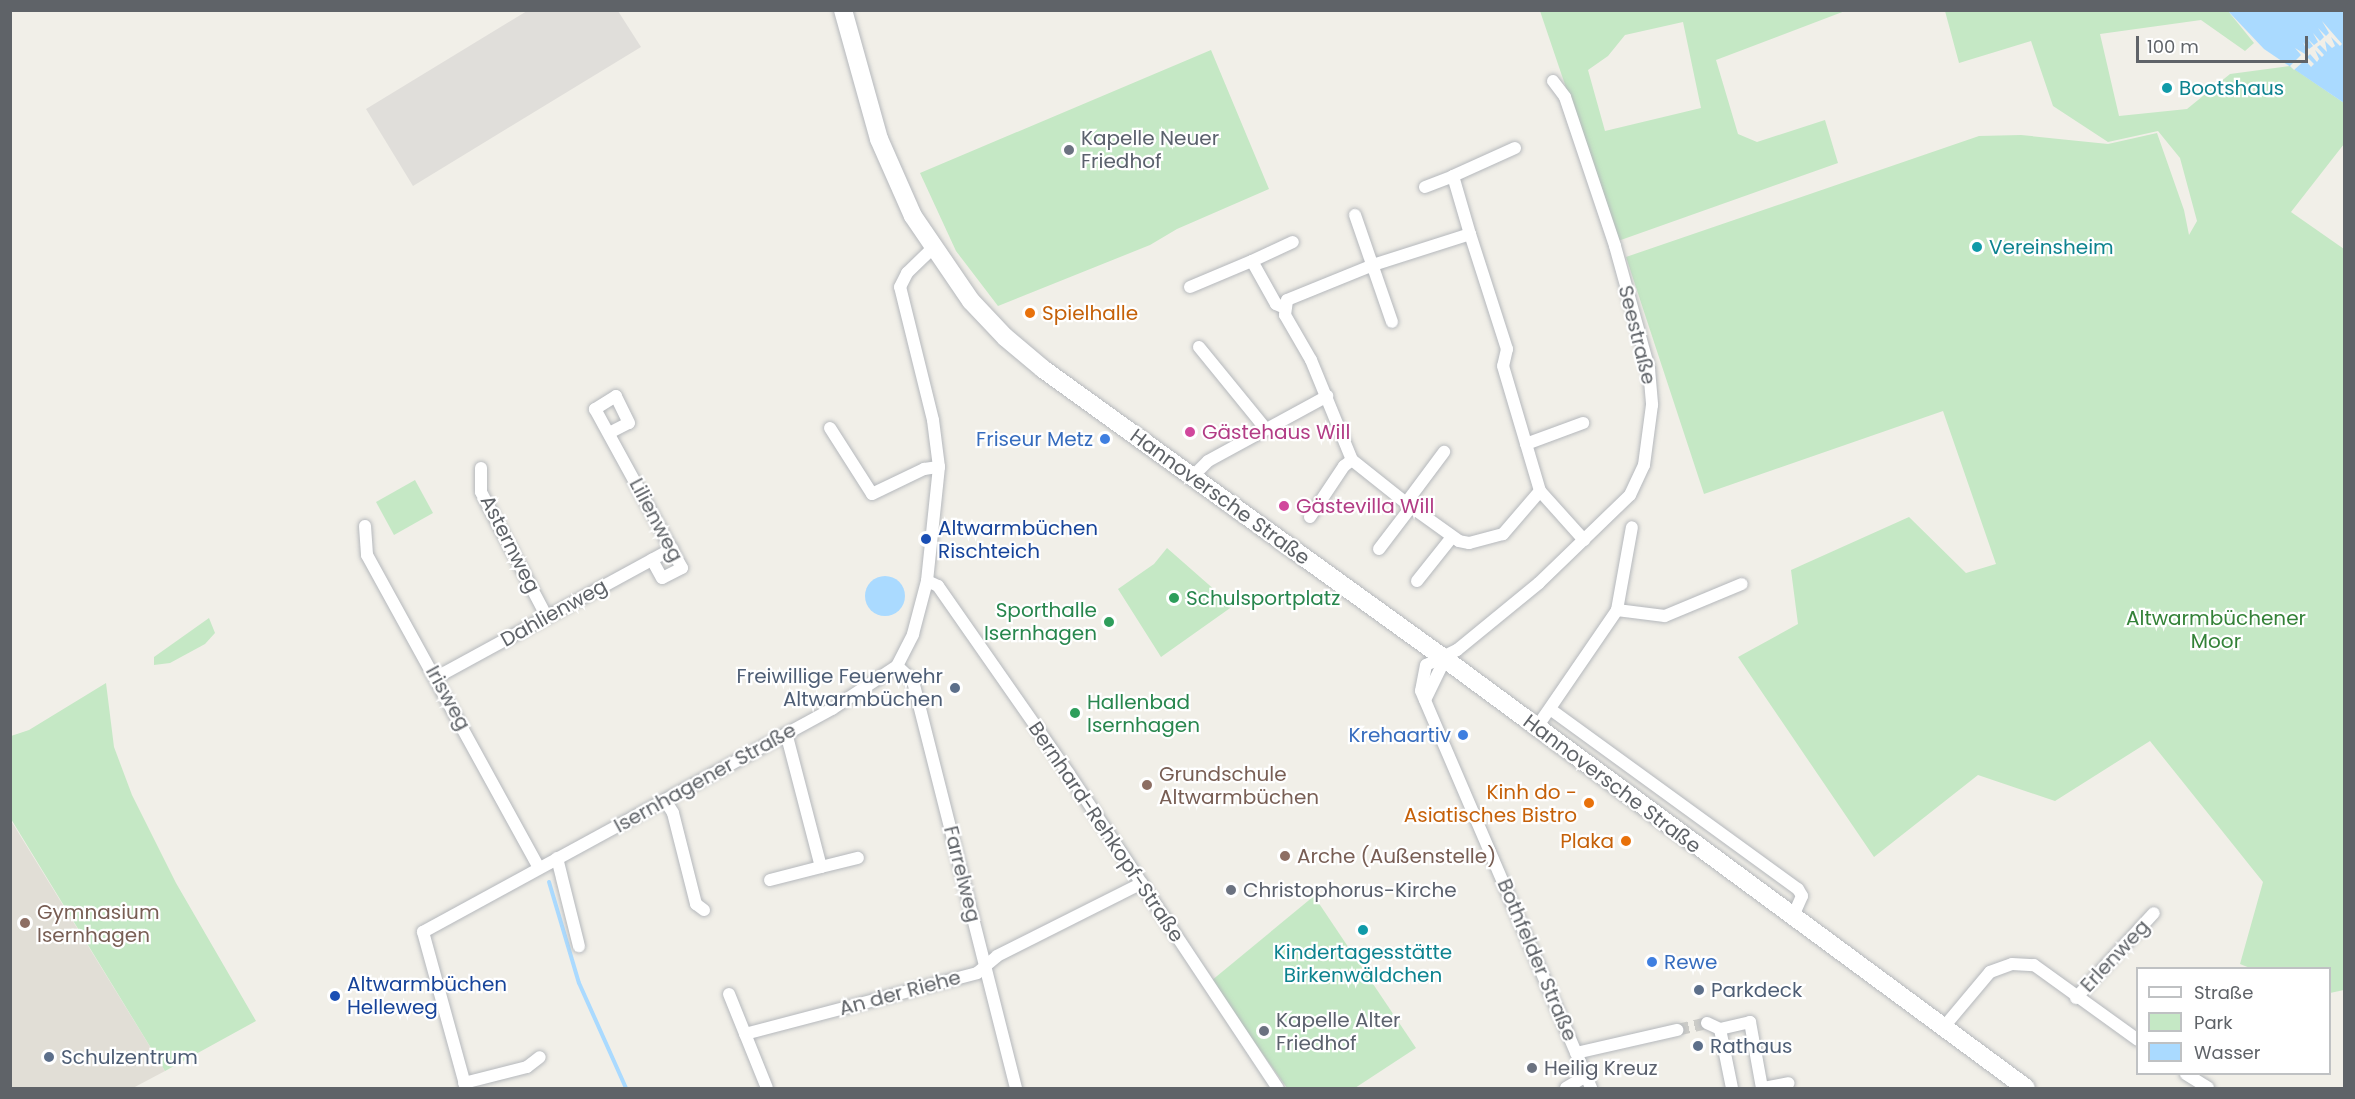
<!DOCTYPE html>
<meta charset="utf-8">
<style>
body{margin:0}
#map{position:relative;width:2355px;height:1099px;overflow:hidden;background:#f1efe8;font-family:Poppins,sans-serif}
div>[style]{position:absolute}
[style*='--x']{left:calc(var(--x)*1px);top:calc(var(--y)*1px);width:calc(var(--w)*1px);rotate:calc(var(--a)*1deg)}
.industrial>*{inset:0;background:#e0deda}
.education>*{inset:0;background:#e1ded6}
.green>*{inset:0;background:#c5e8c5}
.water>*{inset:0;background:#aadaff}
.round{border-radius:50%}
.pier>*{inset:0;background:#f1efe8}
.stream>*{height:4px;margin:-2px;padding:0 2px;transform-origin:2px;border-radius:2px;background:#aadaff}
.minor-tunnel>*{height:12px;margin-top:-6px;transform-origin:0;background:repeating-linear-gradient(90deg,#ccccc8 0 12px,transparent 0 18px)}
.roads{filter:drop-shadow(0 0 2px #b5b8bc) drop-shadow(0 0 2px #b5b8bc)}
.minor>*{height:12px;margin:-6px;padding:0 6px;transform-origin:6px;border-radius:6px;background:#fff}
.secondary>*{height:18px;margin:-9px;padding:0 9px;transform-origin:9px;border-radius:9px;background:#fff}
.dots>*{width:16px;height:16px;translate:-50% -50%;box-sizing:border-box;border:3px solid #fff;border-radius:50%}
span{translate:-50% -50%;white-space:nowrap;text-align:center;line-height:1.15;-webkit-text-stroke:4.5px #fff;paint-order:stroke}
.culture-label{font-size:20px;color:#0d838f}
.left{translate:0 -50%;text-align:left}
.worship-label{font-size:20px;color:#5b616d}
.food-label{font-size:20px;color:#c56008}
.right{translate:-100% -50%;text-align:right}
.street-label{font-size:20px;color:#5f6368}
.hotel-label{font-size:20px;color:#b23c85}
.shop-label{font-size:20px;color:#366cbe}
.transit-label{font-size:20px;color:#164399}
.leisure-label{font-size:20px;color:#27864d}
.park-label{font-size:20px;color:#348238}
.service-label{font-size:20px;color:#4e5e75}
.education-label{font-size:20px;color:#785e54}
.frame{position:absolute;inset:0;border:12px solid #5f6368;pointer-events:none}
.legend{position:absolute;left:2136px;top:967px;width:195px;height:108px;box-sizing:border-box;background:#fff;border:2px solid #bfc1c3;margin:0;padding:8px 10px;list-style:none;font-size:18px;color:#5f6368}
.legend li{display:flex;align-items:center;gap:12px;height:30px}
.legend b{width:30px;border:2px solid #bfc1c3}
.scale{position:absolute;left:2136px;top:36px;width:172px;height:27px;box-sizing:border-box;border:3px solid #5f6368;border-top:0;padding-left:8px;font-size:18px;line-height:21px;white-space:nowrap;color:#5f6368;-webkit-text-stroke:4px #fff;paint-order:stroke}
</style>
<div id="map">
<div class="industrial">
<div style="clip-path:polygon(527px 11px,618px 11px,641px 47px,413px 186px,366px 109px)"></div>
</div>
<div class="education">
<div style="clip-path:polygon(10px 819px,165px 1071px,133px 1088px,11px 1088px)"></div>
</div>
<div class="green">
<div style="clip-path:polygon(evenodd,1540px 11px,1845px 11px,1716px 60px,1738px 134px,1757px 142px,1825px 120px,1838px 163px,1618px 241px,1540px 11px,1683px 22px,1701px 108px,1605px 131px,1588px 70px,1608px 56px,1625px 35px,1683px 22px)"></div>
<div style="clip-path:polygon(1945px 11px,2228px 11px,2254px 43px,2245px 51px,2201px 20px,2100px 34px,2119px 116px,2187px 109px,2230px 74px,2290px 66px,2344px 103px,2344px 144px,2291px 212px,2344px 249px,2344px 990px,2330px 993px,2330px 968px,2250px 968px,2240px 964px,2263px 882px,2150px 741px,2055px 801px,1978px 775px,1874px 857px,1738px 657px,1798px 624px,1791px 570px,1909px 517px,1966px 573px,1996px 564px,1943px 411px,1704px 494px,1626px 257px,1979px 136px,2021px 135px,2108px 144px,2157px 133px,2184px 210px,2189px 235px,2197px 221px,2180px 158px,2158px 131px,2108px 142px,2053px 106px,2031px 41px,1959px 63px)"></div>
<div style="clip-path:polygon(1211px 50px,1269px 189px,1177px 229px,1150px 245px,998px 306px,956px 251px,920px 173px)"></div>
<div style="clip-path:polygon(415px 480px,433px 513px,394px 535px,376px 502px)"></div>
<div style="clip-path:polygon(1167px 548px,1233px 606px,1161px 657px,1118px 589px,1154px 564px)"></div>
<div style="clip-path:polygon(209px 618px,215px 633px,205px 644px,170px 663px,154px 665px,154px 657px)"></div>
<div style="clip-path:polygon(106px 683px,114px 747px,132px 795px,176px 883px,256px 1021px,165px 1071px,11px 819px,11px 736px,29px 730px)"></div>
<div style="clip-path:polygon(1314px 896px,1416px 1048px,1355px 1088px,1287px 1088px,1211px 981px)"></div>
</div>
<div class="water">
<div style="clip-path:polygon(2228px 11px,2344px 11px,2344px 103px,2264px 49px)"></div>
<div class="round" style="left:865px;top:576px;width:40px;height:40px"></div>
</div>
<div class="pier">
<div style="clip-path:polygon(2322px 21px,2342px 44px,2340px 46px,2331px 37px,2335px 46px,2332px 48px,2325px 41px,2327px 52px,2320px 45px,2317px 47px,2324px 55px,2322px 57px,2315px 50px,2319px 59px,2317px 62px,2310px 54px,2307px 57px,2314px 64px,2311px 67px,2305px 60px,2294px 70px,2290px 66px,2301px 55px,2295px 48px,2305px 54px,2307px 51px,2303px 42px,2309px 49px,2313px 46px,2307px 38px,2314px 45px,2318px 42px,2313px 33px,2320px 41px,2324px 37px,2318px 28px,2326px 36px,2329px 33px)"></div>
</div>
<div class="stream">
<div style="--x:549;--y:882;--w:105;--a:73.5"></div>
<div style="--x:579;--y:983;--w:115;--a:65.9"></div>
</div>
<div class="minor-tunnel">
<div style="--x:1677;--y:1030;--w:31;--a:-13"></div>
</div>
<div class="roads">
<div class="minor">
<div style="--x:1553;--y:81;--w:20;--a:53"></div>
<div style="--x:1565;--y:97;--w:157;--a:71.4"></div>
<div style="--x:1615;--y:246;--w:128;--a:74.5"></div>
<div style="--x:1649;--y:369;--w:36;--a:85"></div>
<div style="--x:1652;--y:405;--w:61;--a:97.6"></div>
<div style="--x:1644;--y:465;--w:33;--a:115"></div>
<div style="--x:1630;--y:495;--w:127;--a:136"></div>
<div style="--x:1539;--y:583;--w:106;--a:140.7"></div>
<div style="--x:1457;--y:650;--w:34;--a:154"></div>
<div style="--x:1426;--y:665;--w:26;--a:101"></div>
<div style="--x:1421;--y:691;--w:432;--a:66.8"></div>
<div style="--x:1453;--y:176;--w:68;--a:-24.3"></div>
<div style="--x:1425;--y:187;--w:30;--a:-21"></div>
<div style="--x:1453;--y:176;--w:60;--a:73.7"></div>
<div style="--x:1355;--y:215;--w:113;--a:70.9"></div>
<div style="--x:1190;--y:287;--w:67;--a:-22.8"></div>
<div style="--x:1285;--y:308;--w:10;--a:-156"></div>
<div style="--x:1276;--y:304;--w:49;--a:-119.2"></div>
<div style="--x:1252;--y:261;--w:45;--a:-24.9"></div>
<div style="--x:1199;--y:347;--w:104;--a:50.8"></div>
<div style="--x:830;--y:428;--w:78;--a:57.5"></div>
<div style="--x:872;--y:494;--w:58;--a:-25.7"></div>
<div style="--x:924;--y:469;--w:15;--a:-8"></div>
<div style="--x:609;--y:433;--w:22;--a:-27"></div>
<div style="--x:629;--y:423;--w:30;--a:-116"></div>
<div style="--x:616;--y:396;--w:25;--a:148"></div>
<div style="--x:595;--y:409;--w:181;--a:61.3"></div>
<div style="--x:682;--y:568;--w:22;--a:153"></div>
<div style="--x:662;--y:578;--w:21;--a:-119"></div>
<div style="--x:1526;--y:444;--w:61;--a:-20.2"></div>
<div style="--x:481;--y:468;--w:24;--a:90"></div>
<div style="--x:481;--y:492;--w:141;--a:62.2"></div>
<div style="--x:1193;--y:476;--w:21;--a:-45"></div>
<div style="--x:1208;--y:461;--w:136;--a:-28.6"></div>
<div style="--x:1540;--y:491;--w:57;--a:130.7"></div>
<div style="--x:1503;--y:534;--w:35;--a:165"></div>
<div style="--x:1469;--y:543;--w:10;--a:-169"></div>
<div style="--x:1459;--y:541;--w:65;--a:-144.4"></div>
<div style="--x:1406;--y:503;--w:69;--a:-141.5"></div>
<div style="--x:1352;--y:460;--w:108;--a:-112.3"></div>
<div style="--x:1311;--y:360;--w:52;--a:-120"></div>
<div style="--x:1285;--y:315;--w:15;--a:-82"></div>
<div style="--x:1287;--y:300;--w:93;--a:-22.1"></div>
<div style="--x:1373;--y:265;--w:102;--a:-17.7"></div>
<div style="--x:1470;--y:234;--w:121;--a:72.2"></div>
<div style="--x:1507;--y:349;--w:17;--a:103"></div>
<div style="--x:1503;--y:366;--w:130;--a:73.5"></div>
<div style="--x:1540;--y:491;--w:66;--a:48.1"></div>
<div style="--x:1406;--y:503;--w:64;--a:-53.3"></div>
<div style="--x:1310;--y:517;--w:61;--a:-56.3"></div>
<div style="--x:1344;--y:466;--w:10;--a:-37"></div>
<div style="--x:365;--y:526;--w:29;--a:86"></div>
<div style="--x:367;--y:555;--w:357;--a:61.2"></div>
<div style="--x:1379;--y:549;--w:53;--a:-52.7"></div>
<div style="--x:927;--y:581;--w:12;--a:24"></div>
<div style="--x:938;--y:586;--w:229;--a:55.1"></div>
<div style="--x:1069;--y:774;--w:377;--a:56.4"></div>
<div style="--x:1417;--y:581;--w:56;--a:-51.5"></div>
<div style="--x:1617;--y:610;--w:48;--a:7.1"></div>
<div style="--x:1665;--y:616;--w:83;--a:-22.6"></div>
<div style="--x:897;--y:666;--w:22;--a:43"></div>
<div style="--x:913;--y:681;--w:420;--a:75.8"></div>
<div style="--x:437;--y:677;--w:268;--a:-28.6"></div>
<div style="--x:1425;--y:700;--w:46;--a:-64"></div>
<div style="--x:1550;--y:709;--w:306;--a:36"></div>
<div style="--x:1798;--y:889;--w:8;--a:60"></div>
<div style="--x:1802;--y:896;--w:24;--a:114"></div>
<div style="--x:1537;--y:727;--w:142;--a:-55.6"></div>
<div style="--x:1617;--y:610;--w:84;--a:-79.8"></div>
<div style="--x:665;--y:800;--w:15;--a:58"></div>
<div style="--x:673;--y:813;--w:94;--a:75.8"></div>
<div style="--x:696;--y:904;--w:10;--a:37"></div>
<div style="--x:557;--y:858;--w:91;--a:76"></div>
<div style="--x:821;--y:867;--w:38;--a:-14"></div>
<div style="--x:770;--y:880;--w:53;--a:-14.3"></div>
<div style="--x:821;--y:867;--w:138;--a:-104.6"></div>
<div style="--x:729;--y:994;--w:101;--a:68"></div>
<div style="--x:2076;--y:998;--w:115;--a:-47.5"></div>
<div style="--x:1707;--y:1023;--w:14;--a:25"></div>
<div style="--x:1943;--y:1028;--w:73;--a:-50"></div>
<div style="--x:1990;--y:972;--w:23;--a:-20"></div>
<div style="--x:2012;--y:964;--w:22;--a:3"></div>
<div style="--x:2034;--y:965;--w:128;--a:35.8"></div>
<div style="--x:745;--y:1034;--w:240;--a:-14.7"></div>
<div style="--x:977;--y:973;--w:26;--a:-40"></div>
<div style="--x:997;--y:956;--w:162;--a:-26.7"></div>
<div style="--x:1576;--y:1053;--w:104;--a:-12.8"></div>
<div style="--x:2186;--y:1074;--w:26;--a:32"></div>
<div style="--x:464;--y:1083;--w:65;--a:-14.3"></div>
<div style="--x:527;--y:1067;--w:16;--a:-38"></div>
<div style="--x:466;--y:1088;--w:162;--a:-105.4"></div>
<div style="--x:423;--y:932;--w:466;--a:-28.6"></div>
<div style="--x:832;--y:709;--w:78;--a:-33.5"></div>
<div style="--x:897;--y:666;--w:36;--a:-63"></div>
<div style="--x:913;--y:634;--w:55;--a:-75.2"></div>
<div style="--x:927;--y:581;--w:115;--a:-84"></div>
<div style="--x:939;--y:467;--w:47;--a:-97.3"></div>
<div style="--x:933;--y:420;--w:137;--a:-103.9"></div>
<div style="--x:900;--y:287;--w:16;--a:-63"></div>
<div style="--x:907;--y:273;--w:35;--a:-44"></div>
<div style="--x:1566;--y:1088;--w:23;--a:-31"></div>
<div style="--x:1732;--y:1088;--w:60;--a:-101.5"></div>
<div style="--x:1720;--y:1029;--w:31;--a:-13"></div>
<div style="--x:1750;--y:1022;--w:67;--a:79.7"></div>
<div style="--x:1764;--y:1088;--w:25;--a:-11"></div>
</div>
<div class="secondary">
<div style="--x:843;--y:10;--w:134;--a:74.4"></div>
<div style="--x:879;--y:139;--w:84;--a:66.2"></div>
<div style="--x:913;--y:216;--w:103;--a:55.7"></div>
<div style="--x:971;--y:301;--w:50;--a:46.6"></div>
<div style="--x:1005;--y:337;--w:50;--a:40.1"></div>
<div style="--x:1043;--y:369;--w:496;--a:35.8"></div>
<div style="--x:1445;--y:659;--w:722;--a:36.44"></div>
</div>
</div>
<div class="dots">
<div style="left:2167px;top:88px;background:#0f9aa8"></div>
<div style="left:1069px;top:150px;background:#6b7280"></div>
<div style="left:1977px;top:247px;background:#0f9aa8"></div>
<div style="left:1030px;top:313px;background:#e8710a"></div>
<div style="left:1190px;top:432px;background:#d1479c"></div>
<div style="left:1105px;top:439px;background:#3f7fe0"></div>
<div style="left:1284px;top:506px;background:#d1479c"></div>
<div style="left:926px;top:539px;background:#1a4fb4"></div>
<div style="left:1174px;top:598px;background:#2e9e5b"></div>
<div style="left:1109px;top:622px;background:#2e9e5b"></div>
<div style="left:955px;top:688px;background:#5c6f8a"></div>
<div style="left:1075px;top:713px;background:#2e9e5b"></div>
<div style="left:1463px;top:735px;background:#3f7fe0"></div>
<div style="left:1147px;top:785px;background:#8d6e63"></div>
<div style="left:1589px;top:803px;background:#e8710a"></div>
<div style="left:1626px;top:841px;background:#e8710a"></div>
<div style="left:1285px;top:856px;background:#8d6e63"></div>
<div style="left:1231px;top:890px;background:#6b7280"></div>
<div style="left:25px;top:923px;background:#8d6e63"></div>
<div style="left:1363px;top:930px;background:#0f9aa8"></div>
<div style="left:1652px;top:962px;background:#3f7fe0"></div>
<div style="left:1699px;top:990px;background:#5c6f8a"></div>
<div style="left:335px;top:996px;background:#1a4fb4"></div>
<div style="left:1264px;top:1031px;background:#6b7280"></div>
<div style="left:1698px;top:1046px;background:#5c6f8a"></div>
<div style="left:49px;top:1057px;background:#5c6f8a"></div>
<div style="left:1532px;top:1068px;background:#6b7280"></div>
</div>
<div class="culture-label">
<span class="left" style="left:2179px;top:88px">Bootshaus</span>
<span class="left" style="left:1989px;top:247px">Vereinsheim</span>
<span style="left:1363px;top:964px">Kindertagesstätte<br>Birkenwäldchen</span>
</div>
<div class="worship-label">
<span class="left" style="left:1081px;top:150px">Kapelle Neuer<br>Friedhof</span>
<span class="left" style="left:1243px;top:890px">Christophorus-Kirche</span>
<span class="left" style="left:1276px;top:1032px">Kapelle Alter<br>Friedhof</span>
<span class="left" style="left:1544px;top:1068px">Heilig Kreuz</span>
</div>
<div class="food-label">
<span class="left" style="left:1042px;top:313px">Spielhalle</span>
<span class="right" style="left:1577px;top:804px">Kinh do -<br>Asiatisches Bistro</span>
<span class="right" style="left:1614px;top:841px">Plaka</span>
</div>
<div class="street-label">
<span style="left:1637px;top:335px;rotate:76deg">Seestraße</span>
<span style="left:1220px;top:497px;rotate:36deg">Hannoversche Straße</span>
<span style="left:656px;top:520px;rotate:62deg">Lilienweg</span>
<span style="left:510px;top:544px;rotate:63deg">Asternweg</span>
<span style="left:554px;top:613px;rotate:-29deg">Dahlienweg</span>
<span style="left:448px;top:698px;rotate:61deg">Irisweg</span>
<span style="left:705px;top:778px;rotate:-29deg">Isernhagener Straße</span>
<span style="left:1612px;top:784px;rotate:37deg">Hannoversche Straße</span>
<span style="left:1106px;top:832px;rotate:56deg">Bernhard-Rehkopf-Straße</span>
<span style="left:962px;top:874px;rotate:76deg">Farrelweg</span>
<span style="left:2115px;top:956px;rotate:-47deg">Erlenweg</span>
<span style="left:1537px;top:960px;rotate:67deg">Bothfelder Straße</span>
<span style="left:900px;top:993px;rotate:-15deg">An der Riehe</span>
</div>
<div class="hotel-label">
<span class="left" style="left:1202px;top:432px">Gästehaus Will</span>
<span class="left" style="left:1296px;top:506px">Gästevilla Will</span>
</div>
<div class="shop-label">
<span class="right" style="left:1093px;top:439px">Friseur Metz</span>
<span class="right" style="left:1451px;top:735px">Krehaartiv</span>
<span class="left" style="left:1664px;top:962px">Rewe</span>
</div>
<div class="transit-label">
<span class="left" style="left:938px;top:540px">Altwarmbüchen<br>Rischteich</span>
<span class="left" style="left:347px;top:996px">Altwarmbüchen<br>Helleweg</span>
</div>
<div class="leisure-label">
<span class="left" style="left:1186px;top:598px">Schulsportplatz</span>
<span class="right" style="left:1097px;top:622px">Sporthalle<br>Isernhagen</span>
<span class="left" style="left:1087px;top:714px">Hallenbad<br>Isernhagen</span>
</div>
<div class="park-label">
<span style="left:2216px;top:630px">Altwarmbüchener<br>Moor</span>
</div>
<div class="service-label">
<span class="right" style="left:943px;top:688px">Freiwillige Feuerwehr<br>Altwarmbüchen</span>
<span class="left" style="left:1711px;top:990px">Parkdeck</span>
<span class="left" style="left:1710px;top:1046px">Rathaus</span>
<span class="left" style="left:61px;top:1057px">Schulzentrum</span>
</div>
<div class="education-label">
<span class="left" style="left:1159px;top:786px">Grundschule<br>Altwarmbüchen</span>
<span class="left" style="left:1297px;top:856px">Arche (Außenstelle)</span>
<span class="left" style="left:37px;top:924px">Gymnasium<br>Isernhagen</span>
</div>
<div class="frame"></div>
<ul class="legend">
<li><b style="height:8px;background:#fff"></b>Straße</li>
<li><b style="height:16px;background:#c5e8c5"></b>Park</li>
<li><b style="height:16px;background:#aadaff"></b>Wasser</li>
</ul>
<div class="scale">100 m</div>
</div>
